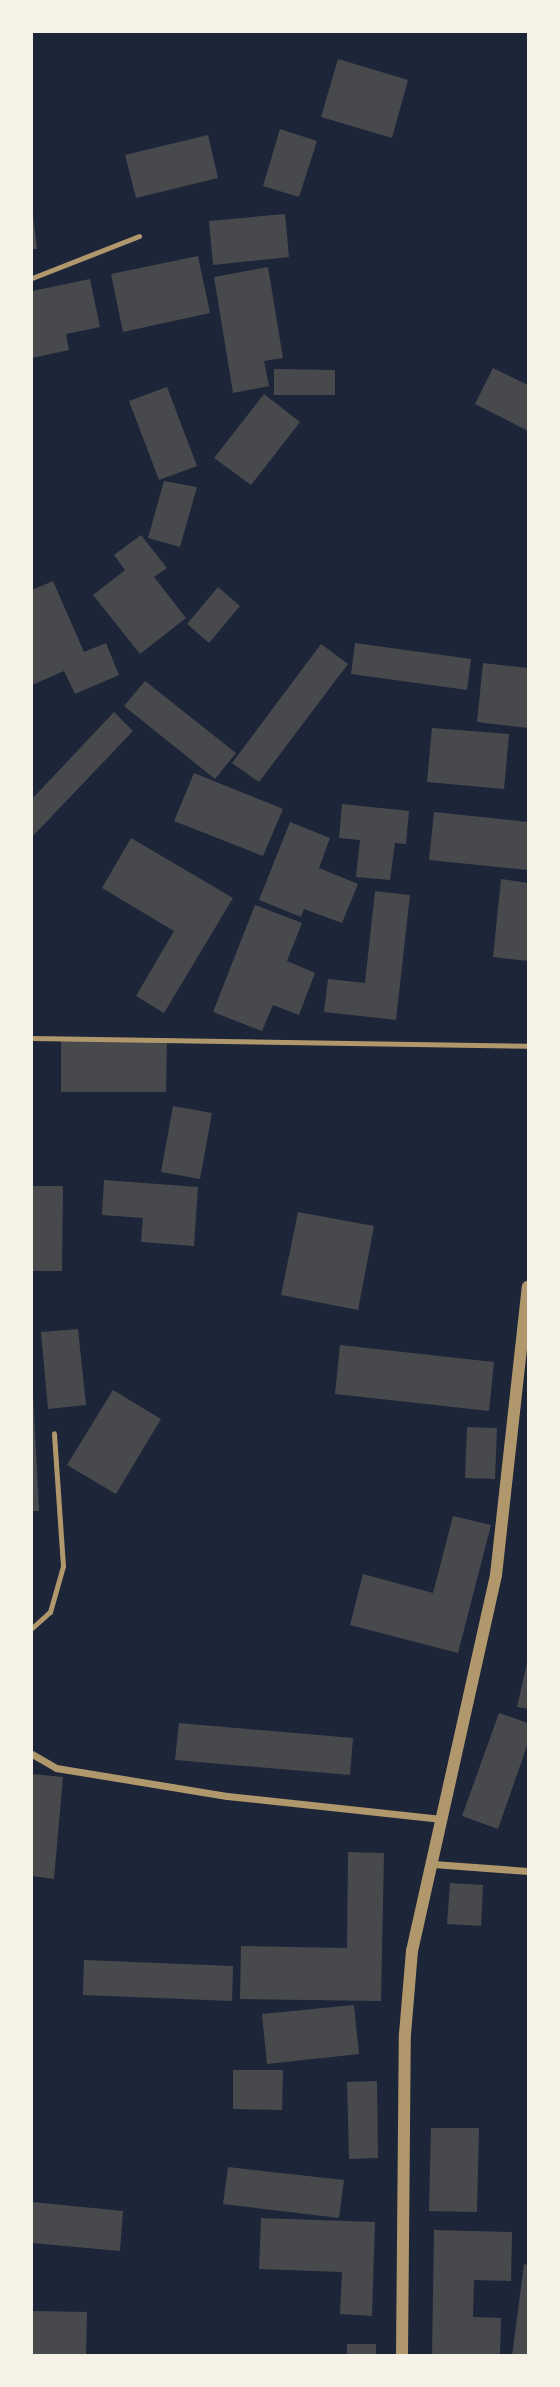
<!DOCTYPE html>
<style>
body{margin:0}
#map{position:relative;width:560px;height:2387px;overflow:hidden;background:#14213d;font-family:"Roboto Serif",serif}
div>[style]{position:absolute}
[style*='--x']{left:calc(var(--x)*1px);top:calc(var(--y)*1px);width:calc(var(--w)*1px);rotate:calc(var(--a)*1deg)}
.green>*{inset:0;background:#1d2539}
.building>*{inset:0;background:#48494c}
.service>*{height:5px;margin:-2.5px;padding:0 2.5px;transform-origin:2.5px;border-radius:2.5px;background:#b1986c}
.minor>*{height:7px;margin:-3.5px;padding:0 3.5px;transform-origin:3.5px;border-radius:3.5px;background:#b1986c}
.tertiary>*{height:12px;margin:-6px;padding:0 6px;transform-origin:6px;border-radius:6px;background:#b1986c}
span{translate:-50% -50%;white-space:nowrap;text-align:center;line-height:1.15;-webkit-text-stroke:7px #f6f1e7;paint-order:stroke}
.frame{position:absolute;inset:0;border:33px solid #f6f1e7;pointer-events:none}
</style>
<div id="map">
<div class="green">
<div style="clip-path:polygon(32px 32px,528px 32px,528px 2355px,32px 2356px)"></div>
</div>
<div class="building">
<div style="clip-path:polygon(338px 59px,408px 80px,392px 138px,321px 117px)"></div>
<div style="clip-path:polygon(280px 129px,317px 141px,299px 197px,263px 186px)"></div>
<div style="clip-path:polygon(208px 135px,218px 178px,136px 198px,125px 155px)"></div>
<div style="clip-path:polygon(33px 214px,37px 249px,32px 249px,32px 215px)"></div>
<div style="clip-path:polygon(285px 214px,289px 257px,213px 265px,209px 221px)"></div>
<div style="clip-path:polygon(198px 256px,210px 313px,123px 332px,111px 274px)"></div>
<div style="clip-path:polygon(268px 267px,283px 358px,264px 361px,269px 386px,233px 393px,214px 277px)"></div>
<div style="clip-path:polygon(90px 279px,100px 327px,66px 334px,69px 350px,32px 358px,32px 291px)"></div>
<div style="clip-path:polygon(493px 368px,528px 385px,528px 431px,475px 404px)"></div>
<div style="clip-path:polygon(274px 369px,335px 370px,335px 395px,274px 395px)"></div>
<div style="clip-path:polygon(167px 387px,197px 466px,159px 480px,129px 401px)"></div>
<div style="clip-path:polygon(264px 394px,300px 422px,251px 485px,214px 458px)"></div>
<div style="clip-path:polygon(164px 481px,197px 487px,180px 547px,148px 538px)"></div>
<div style="clip-path:polygon(141px 535px,167px 568px,154px 577px,186px 618px,140px 654px,93px 595px,125px 570px,114px 555px)"></div>
<div style="clip-path:polygon(53px 581px,84px 652px,106px 643px,119px 675px,75px 694px,64px 671px,32px 685px,32px 590px)"></div>
<div style="clip-path:polygon(218px 587px,240px 606px,209px 643px,187px 624px)"></div>
<div style="clip-path:polygon(355px 643px,471px 659px,467px 690px,351px 674px)"></div>
<div style="clip-path:polygon(321px 644px,348px 664px,259px 782px,232px 763px)"></div>
<div style="clip-path:polygon(483px 663px,528px 668px,528px 728px,477px 722px)"></div>
<div style="clip-path:polygon(145px 681px,236px 753px,215px 779px,124px 706px)"></div>
<div style="clip-path:polygon(114px 712px,133px 731px,32px 837px,32px 799px)"></div>
<div style="clip-path:polygon(432px 728px,509px 734px,504px 789px,427px 782px)"></div>
<div style="clip-path:polygon(194px 773px,283px 809px,263px 856px,174px 821px)"></div>
<div style="clip-path:polygon(342px 804px,409px 811px,406px 844px,395px 843px,390px 880px,356px 877px,360px 840px,339px 838px)"></div>
<div style="clip-path:polygon(434px 812px,528px 822px,528px 870px,429px 860px)"></div>
<div style="clip-path:polygon(290px 822px,330px 838px,319px 868px,358px 884px,342px 923px,304px 909px,301px 917px,259px 900px)"></div>
<div style="clip-path:polygon(131px 838px,233px 898px,164px 1013px,136px 996px,174px 931px,102px 888px)"></div>
<div style="clip-path:polygon(501px 879px,528px 883px,528px 961px,493px 957px)"></div>
<div style="clip-path:polygon(375px 891px,410px 895px,396px 1020px,324px 1012px,328px 979px,365px 983px)"></div>
<div style="clip-path:polygon(255px 905px,302px 923px,287px 961px,315px 973px,299px 1015px,273px 1005px,262px 1031px,213px 1012px)"></div>
<div style="clip-path:polygon(61px 1038px,167px 1039px,166px 1092px,61px 1092px)"></div>
<div style="clip-path:polygon(173px 1106px,212px 1113px,200px 1179px,161px 1172px)"></div>
<div style="clip-path:polygon(104px 1180px,198px 1187px,194px 1246px,141px 1242px,143px 1218px,102px 1215px)"></div>
<div style="clip-path:polygon(32px 1186px,63px 1186px,62px 1271px,32px 1271px)"></div>
<div style="clip-path:polygon(298px 1212px,374px 1226px,358px 1310px,281px 1295px)"></div>
<div style="clip-path:polygon(78px 1329px,86px 1405px,48px 1409px,41px 1332px)"></div>
<div style="clip-path:polygon(340px 1345px,494px 1362px,489px 1411px,335px 1394px)"></div>
<div style="clip-path:polygon(32px 1375px,39px 1511px,32px 1511px)"></div>
<div style="clip-path:polygon(113px 1390px,161px 1419px,116px 1494px,67px 1465px)"></div>
<div style="clip-path:polygon(467px 1427px,497px 1428px,495px 1479px,465px 1478px)"></div>
<div style="clip-path:polygon(453px 1516px,491px 1525px,458px 1653px,350px 1625px,363px 1574px,433px 1593px)"></div>
<div style="clip-path:polygon(527px 1663px,528px 1663px,528px 1709px,517px 1707px)"></div>
<div style="clip-path:polygon(499px 1713px,528px 1723px,528px 1743px,498px 1829px,462px 1816px)"></div>
<div style="clip-path:polygon(179px 1723px,353px 1738px,350px 1775px,175px 1760px)"></div>
<div style="clip-path:polygon(32px 1774px,63px 1777px,54px 1879px,32px 1876px)"></div>
<div style="clip-path:polygon(348px 1852px,384px 1853px,381px 2001px,240px 1999px,241px 1946px,347px 1948px)"></div>
<div style="clip-path:polygon(450px 1883px,483px 1885px,481px 1926px,447px 1924px)"></div>
<div style="clip-path:polygon(84px 1960px,233px 1966px,232px 2001px,83px 1995px)"></div>
<div style="clip-path:polygon(354px 2005px,359px 2054px,267px 2064px,262px 2014px)"></div>
<div style="clip-path:polygon(233px 2070px,283px 2070px,282px 2110px,233px 2109px)"></div>
<div style="clip-path:polygon(377px 2081px,378px 2158px,349px 2159px,347px 2082px)"></div>
<div style="clip-path:polygon(431px 2128px,479px 2128px,477px 2212px,429px 2211px)"></div>
<div style="clip-path:polygon(228px 2167px,344px 2180px,339px 2218px,223px 2204px)"></div>
<div style="clip-path:polygon(32px 2202px,123px 2211px,120px 2251px,32px 2243px)"></div>
<div style="clip-path:polygon(261px 2218px,375px 2222px,372px 2316px,340px 2314px,342px 2272px,259px 2269px)"></div>
<div style="clip-path:polygon(434px 2230px,512px 2232px,511px 2281px,474px 2280px,473px 2317px,501px 2318px,500px 2356px,432px 2356px)"></div>
<div style="clip-path:polygon(524px 2264px,528px 2265px,528px 2356px,512px 2356px)"></div>
<div style="clip-path:polygon(32px 2311px,87px 2312px,86px 2356px,32px 2356px)"></div>
<div style="clip-path:polygon(347px 2344px,376px 2344px,376px 2356px,347px 2356px)"></div>
</div>
<div class="service">
<div style="--x:32;--y:278;--w:115;--a:-21.4"></div>
<div style="--x:32;--y:1038;--w:496;--a:0.9"></div>
<div style="--x:32;--y:1628;--w:24;--a:-42"></div>
<div style="--x:50;--y:1612;--w:48;--a:-74.2"></div>
<div style="--x:63;--y:1566;--w:133;--a:-93.9"></div>
</div>
<div class="minor">
<div style="--x:32;--y:1754;--w:28;--a:30"></div>
<div style="--x:56;--y:1768;--w:173;--a:9.3"></div>
<div style="--x:227;--y:1796;--w:216;--a:6.1"></div>
<div style="--x:433;--y:1864;--w:95;--a:4.2"></div>
</div>
<div class="tertiary">
<div style="--x:402;--y:2356;--w:322;--a:-89.5"></div>
<div style="--x:405;--y:2034;--w:83;--a:-85.2"></div>
<div style="--x:412;--y:1951;--w:385;--a:-77.4"></div>
<div style="--x:496;--y:1575;--w:290;--a:-83.7"></div>
</div>
<div class="frame"></div>
</div>
